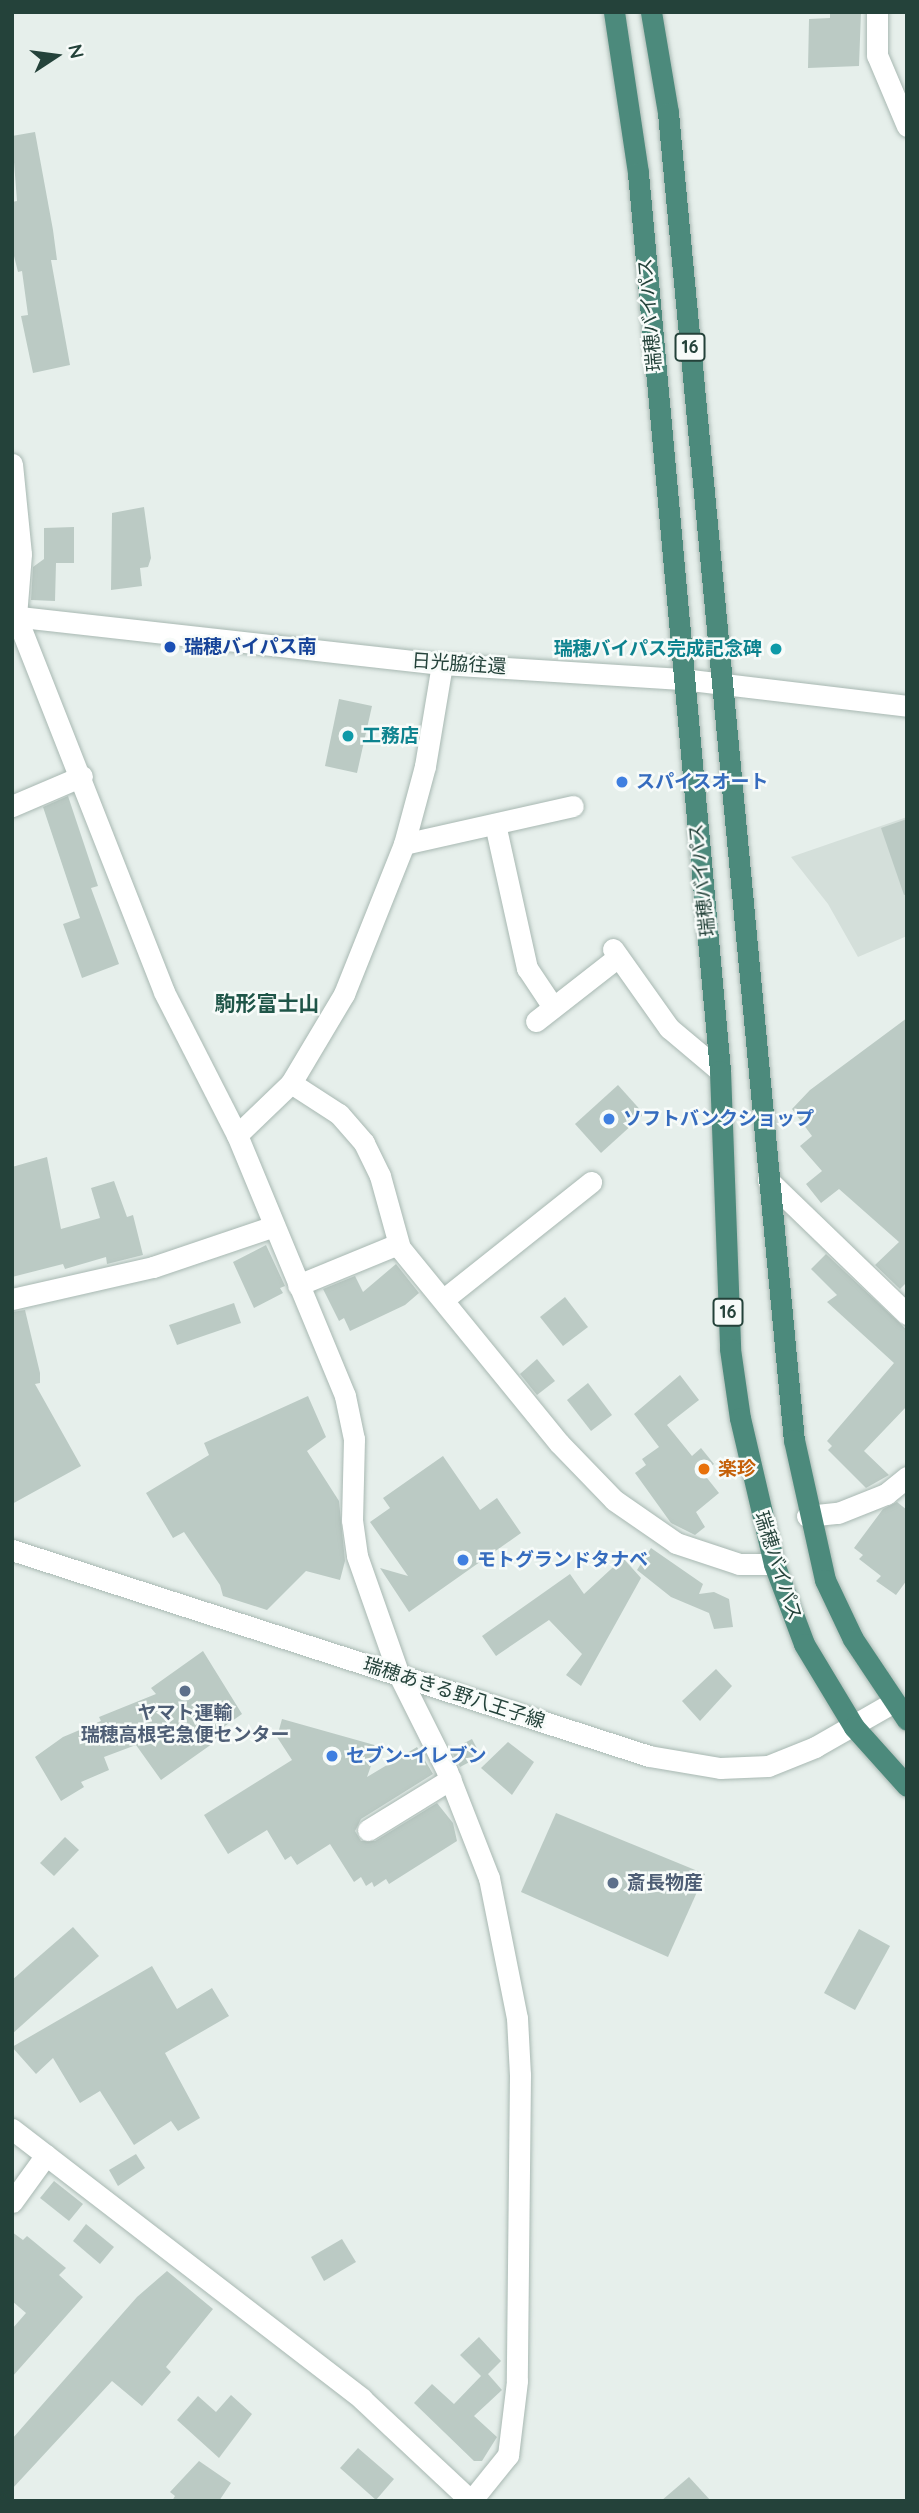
<!DOCTYPE html>
<meta charset="utf-8">
<style>
body{margin:0}
#map{position:relative;width:919px;height:2513px;overflow:hidden;background:#e6efeb;font-family:Quicksand,"Noto Sans JP",sans-serif}
div>[style]{position:absolute}
[style*='--x']{left:calc(var(--x)*1px);top:calc(var(--y)*1px);width:calc(var(--w)*1px);rotate:calc(var(--a)*1deg)}
.built>*{inset:0;background:#d4dfda}
.building>*{inset:0;background:#bbcac4}
.roads{filter:drop-shadow(0 0 2px #a8b8b2) drop-shadow(0 0 2px #a8b8b2)}
.minor>*{height:21px;margin:-10.5px;padding:0 10.5px;transform-origin:10.5px;border-radius:10.5px;background:#fff}
.tertiary>*{height:21px;margin:-10.5px;padding:0 10.5px;transform-origin:10.5px;border-radius:10.5px;background:#fff}
.secondary>*{height:21px;margin:-10.5px;padding:0 10.5px;transform-origin:10.5px;border-radius:10.5px;background:#fff}
.trunk>*{height:21px;margin:-10.5px;padding:0 10.5px;transform-origin:10.5px;border-radius:10.5px;background:#4c8a7c}
.dots>*{width:19px;height:19px;translate:-50% -50%;box-sizing:border-box;border:4px solid #f7fbf9;border-radius:50%}
span{translate:-50% -50%;white-space:nowrap;text-align:center;line-height:1.15;-webkit-text-stroke:5px #f7fbf9;paint-order:stroke}
.shield-label span{padding:2px 5px;background:#f7fbf9;border:2px solid;border-radius:5px;-webkit-text-stroke-width:0}
.shield-label{font-size:18px;color:#24423a;font-weight:700}
.street-label{font-size:19px;color:#24423a}
.transit-label{font-size:19px;color:#164399;font-weight:700}
.left{translate:0 -50%;text-align:left}
.culture-label{font-size:19px;color:#0d838f;font-weight:700}
.right{translate:-100% -50%;text-align:right}
.shop-label{font-size:19px;color:#366cbe;font-weight:700}
.food-label{font-size:19px;color:#c56008;font-weight:700}
.service-label{font-size:19px;color:#4e5e75;font-weight:700}
.neighbourhood-label{font-size:21px;color:#1f5548;font-weight:700}
.frame{position:absolute;inset:0;border:14px solid #24423a;pointer-events:none}
.north{position:absolute;left:21px;top:21px;width:70px;height:70px;-webkit-text-stroke:5px #f7fbf9;paint-order:stroke;rotate:77deg;font-size:19px;font-weight:700;line-height:28px;text-align:center;color:#24423a}
.north::after{content:'';display:block;margin:auto;width:24px;height:32px;background:#24423a;clip-path:polygon(50% 0,100% 100%,50% 72%,0 100%)}
</style>
<div id="map">
<div class="built">
<div style="clip-path:polygon(907px 817px,907px 936px,858px 957px,828px 904px,791px 857px)"></div>
</div>
<div class="building">
<div style="clip-path:polygon(830px 12px,861px 12px,859px 66px,808px 68px,809px 19px,830px 18px)"></div>
<div style="clip-path:polygon(35px 132px,53px 230px,57px 260px,51px 260px,70px 365px,33px 373px,21px 316px,28px 315px,22px 271px,18px 272px,12px 248px,12px 202px,17px 201px,12px 136px)"></div>
<div style="clip-path:polygon(144px 507px,151px 558px,148px 567px,140px 568px,142px 586px,111px 590px,112px 513px)"></div>
<div style="clip-path:polygon(74px 527px,74px 563px,56px 563px,55px 601px,31px 600px,33px 567px,44px 559px,44px 528px)"></div>
<div style="clip-path:polygon(339px 699px,372px 706px,357px 773px,325px 766px)"></div>
<div style="clip-path:polygon(68px 796px,98px 886px,91px 888px,119px 964px,82px 978px,63px 924px,80px 918px,43px 807px)"></div>
<div style="clip-path:polygon(907px 819px,907px 894px,904px 895px,881px 828px)"></div>
<div style="clip-path:polygon(907px 1018px,907px 1282px,900px 1289px,875px 1265px,899px 1242px,839px 1189px,821px 1203px,806px 1184px,822px 1171px,800px 1146px,812px 1136px,792px 1109px,810px 1090px)"></div>
<div style="clip-path:polygon(618px 1085px,644px 1114px,601px 1153px,575px 1124px)"></div>
<div style="clip-path:polygon(47px 1157px,61px 1229px,100px 1218px,91px 1188px,114px 1181px,127px 1217px,133px 1215px,143px 1255px,107px 1264px,106px 1257px,65px 1269px,63px 1264px,12px 1277px,12px 1167px)"></div>
<div style="clip-path:polygon(266px 1245px,285px 1286px,280px 1288px,283px 1293px,254px 1308px,233px 1262px)"></div>
<div style="clip-path:polygon(826px 1254px,907px 1330px,907px 1406px,864px 1451px,889px 1475px,866px 1488px,828px 1450px,832px 1446px,827px 1441px,894px 1363px,827px 1302px,837px 1295px,811px 1269px)"></div>
<div style="clip-path:polygon(396px 1264px,419px 1293px,405px 1305px,350px 1331px,344px 1318px,339px 1321px,323px 1289px,355px 1276px,363px 1292px)"></div>
<div style="clip-path:polygon(565px 1297px,588px 1327px,563px 1346px,540px 1317px)"></div>
<div style="clip-path:polygon(234px 1303px,241px 1323px,177px 1345px,169px 1325px)"></div>
<div style="clip-path:polygon(25px 1310px,40px 1373px,40px 1383px,35px 1384px,81px 1466px,12px 1504px,12px 1312px)"></div>
<div style="clip-path:polygon(537px 1359px,555px 1381px,537px 1395px,520px 1374px)"></div>
<div style="clip-path:polygon(680px 1375px,699px 1400px,667px 1425px,692px 1456px,701px 1448px,714px 1464px,703px 1473px,719px 1493px,696px 1512px,705px 1527px,695px 1535px,671px 1523px,635px 1473px,646px 1465px,642px 1459px,659px 1447px,634px 1414px)"></div>
<div style="clip-path:polygon(588px 1383px,612px 1415px,591px 1431px,567px 1400px)"></div>
<div style="clip-path:polygon(308px 1396px,326px 1437px,307px 1451px,339px 1501px,345px 1561px,340px 1580px,306px 1571px,267px 1610px,223px 1596px,220px 1585px,184px 1532px,173px 1538px,146px 1493px,209px 1455px,204px 1443px)"></div>
<div style="clip-path:polygon(443px 1456px,480px 1510px,497px 1498px,521px 1533px,409px 1612px,380px 1568px,408px 1576px,370px 1522px,390px 1508px,383px 1498px)"></div>
<div style="clip-path:polygon(897px 1502px,907px 1510px,907px 1580px,896px 1595px,876px 1581px,881px 1576px,859px 1559px,863px 1555px,854px 1548px,883px 1509px)"></div>
<div style="clip-path:polygon(651px 1548px,703px 1584px,699px 1594px,714px 1592px,729px 1599px,733px 1627px,714px 1629px,709px 1613px,671px 1597px,637px 1570px)"></div>
<div style="clip-path:polygon(623px 1558px,641px 1578px,581px 1686px,566px 1675px,582px 1654px,549px 1620px,496px 1656px,482px 1636px,570px 1574px,584px 1594px)"></div>
<div style="clip-path:polygon(203px 1651px,242px 1714px,215px 1733px,219px 1739px,161px 1780px,136px 1745px,104px 1757px,109px 1770px,81px 1782px,84px 1787px,61px 1801px,35px 1757px,63px 1737px,101px 1721px,99px 1717px,156px 1694px,151px 1688px)"></div>
<div style="clip-path:polygon(716px 1669px,732px 1686px,700px 1721px,682px 1701px)"></div>
<div style="clip-path:polygon(282px 1719px,378px 1746px,367px 1777px,417px 1747px,433px 1774px,361px 1819px,355px 1831px,361px 1841px,375px 1841px,437px 1803px,453px 1823px,457px 1841px,389px 1884px,386px 1879px,374px 1887px,372px 1882px,366px 1886px,361px 1877px,354px 1882px,330px 1844px,297px 1865px,291px 1856px,285px 1860px,267px 1830px,228px 1854px,204px 1815px,292px 1760px,277px 1737px)"></div>
<div style="clip-path:polygon(472px 1739px,481px 1756px,460px 1767px,451px 1750px)"></div>
<div style="clip-path:polygon(508px 1742px,534px 1762px,512px 1795px,481px 1768px)"></div>
<div style="clip-path:polygon(556px 1813px,705px 1874px,668px 1957px,521px 1892px)"></div>
<div style="clip-path:polygon(65px 1837px,79px 1850px,54px 1876px,40px 1863px)"></div>
<div style="clip-path:polygon(73px 1927px,99px 1956px,12px 2034px,12px 1980px)"></div>
<div style="clip-path:polygon(859px 1929px,890px 1946px,855px 2010px,824px 1993px)"></div>
<div style="clip-path:polygon(152px 1966px,177px 2009px,212px 1988px,229px 2016px,165px 2053px,200px 2118px,178px 2131px,171px 2121px,134px 2145px,100px 2091px,80px 2103px,53px 2058px,36px 2074px,12px 2047px)"></div>
<div style="clip-path:polygon(136px 2154px,145px 2168px,118px 2186px,109px 2170px)"></div>
<div style="clip-path:polygon(54px 2181px,83px 2204px,69px 2221px,40px 2198px)"></div>
<div style="clip-path:polygon(86px 2224px,114px 2247px,100px 2264px,73px 2241px)"></div>
<div style="clip-path:polygon(12px 2232px,23px 2240px,27px 2236px,66px 2268px,59px 2275px,83px 2297px,12px 2377px,12px 2329px,26px 2313px,12px 2301px)"></div>
<div style="clip-path:polygon(342px 2239px,356px 2262px,324px 2281px,311px 2257px)"></div>
<div style="clip-path:polygon(167px 2271px,213px 2309px,166px 2367px,171px 2372px,142px 2406px,112px 2381px,12px 2489px,12px 2439px,137px 2297px)"></div>
<div style="clip-path:polygon(479px 2337px,501px 2361px,488px 2374px,502px 2390px,474px 2416px,497px 2437px,482px 2461px,474px 2461px,414px 2403px,432px 2384px,454px 2404px,481px 2376px,460px 2355px)"></div>
<div style="clip-path:polygon(231px 2395px,252px 2414px,219px 2458px,177px 2420px,198px 2396px,216px 2412px)"></div>
<div style="clip-path:polygon(358px 2448px,394px 2479px,376px 2500px,340px 2468px)"></div>
<div style="clip-path:polygon(199px 2461px,231px 2483px,219px 2501px,172px 2501px,175px 2496px,170px 2492px)"></div>
<div style="clip-path:polygon(689px 2477px,711px 2501px,661px 2501px)"></div>
</div>
<div class="roads">
<div class="minor">
<div style="--x:877;--y:12;--w:43;--a:90"></div>
<div style="--x:877;--y:55;--w:77;--a:67.1"></div>
<div style="--x:12;--y:464;--w:90;--a:84.3"></div>
<div style="--x:21;--y:554;--w:62;--a:94.6"></div>
<div style="--x:16;--y:616;--w:404;--a:68.5"></div>
<div style="--x:164;--y:992;--w:161;--a:63"></div>
<div style="--x:237;--y:1135;--w:282;--a:67.5"></div>
<div style="--x:345;--y:1396;--w:44;--a:78.2"></div>
<div style="--x:354;--y:1439;--w:81;--a:91.4"></div>
<div style="--x:352;--y:1520;--w:36;--a:82"></div>
<div style="--x:357;--y:1556;--w:126;--a:70.6"></div>
<div style="--x:399;--y:1675;--w:107;--a:63.4"></div>
<div style="--x:447;--y:1771;--w:115;--a:68.6"></div>
<div style="--x:489;--y:1878;--w:143;--a:78.7"></div>
<div style="--x:517;--y:2018;--w:57;--a:87"></div>
<div style="--x:520;--y:2075;--w:306;--a:90.6"></div>
<div style="--x:517;--y:2381;--w:75;--a:96.9"></div>
<div style="--x:508;--y:2455;--w:59;--a:128.8"></div>
<div style="--x:12;--y:806;--w:76;--a:-23.2"></div>
<div style="--x:495;--y:824;--w:148;--a:77.5"></div>
<div style="--x:527;--y:968;--w:47;--a:56.3"></div>
<div style="--x:404;--y:844;--w:173;--a:-12.7"></div>
<div style="--x:613;--y:949;--w:97;--a:54.7"></div>
<div style="--x:669;--y:1028;--w:67;--a:40.1"></div>
<div style="--x:536;--y:1021;--w:104;--a:-38"></div>
<div style="--x:291;--y:1083;--w:57;--a:32.9"></div>
<div style="--x:339;--y:1114;--w:38;--a:49"></div>
<div style="--x:364;--y:1143;--w:37;--a:64"></div>
<div style="--x:380;--y:1176;--w:75;--a:74.5"></div>
<div style="--x:400;--y:1248;--w:252;--a:50.8"></div>
<div style="--x:559;--y:1443;--w:79;--a:46"></div>
<div style="--x:614;--y:1500;--w:75;--a:34.7"></div>
<div style="--x:676;--y:1543;--w:66;--a:18.4"></div>
<div style="--x:739;--y:1564;--w:35;--a:0"></div>
<div style="--x:237;--y:1135;--w:75;--a:-43.9"></div>
<div style="--x:291;--y:1083;--w:104;--a:-59.2"></div>
<div style="--x:344;--y:994;--w:162;--a:-68.2"></div>
<div style="--x:404;--y:844;--w:81;--a:-74.9"></div>
<div style="--x:425;--y:766;--w:103;--a:-80.5"></div>
<div style="--x:768;--y:1180;--w:193;--a:44"></div>
<div style="--x:298;--y:1285;--w:108;--a:-22.3"></div>
<div style="--x:12;--y:1299;--w:145;--a:-12.8"></div>
<div style="--x:153;--y:1267;--w:128;--a:-18.7"></div>
<div style="--x:444;--y:1299;--w:188;--a:-38.5"></div>
<div style="--x:807;--y:1516;--w:31;--a:-6"></div>
<div style="--x:838;--y:1513;--w:52;--a:-21.6"></div>
<div style="--x:886;--y:1494;--w:27;--a:-39"></div>
<div style="--x:368;--y:1830;--w:97;--a:-31.6"></div>
<div style="--x:12;--y:2202;--w:58;--a:-54.1"></div>
</div>
<div class="tertiary">
<div style="--x:12;--y:616;--w:433;--a:6.4"></div>
<div style="--x:442;--y:664;--w:240;--a:3.6"></div>
<div style="--x:12;--y:2129;--w:442;--a:37.6"></div>
<div style="--x:362;--y:2399;--w:149;--a:43.1"></div>
</div>
<div class="secondary">
<div style="--x:682;--y:679;--w:227;--a:6.8"></div>
<div style="--x:12;--y:1550;--w:669;--a:17.92"></div>
<div style="--x:649;--y:1756;--w:72;--a:9.6"></div>
<div style="--x:720;--y:1768;--w:48;--a:-2.4"></div>
<div style="--x:768;--y:1766;--w:51;--a:-22"></div>
<div style="--x:815;--y:1747;--w:89;--a:-29.7"></div>
</div>
<div class="trunk">
<div style="--x:614;--y:12;--w:163;--a:81.5"></div>
<div style="--x:638;--y:173;--w:902;--a:84.78"></div>
<div style="--x:720;--y:1071;--w:278;--a:87.9"></div>
<div style="--x:730;--y:1349;--w:70;--a:81.8"></div>
<div style="--x:740;--y:1418;--w:150;--a:76.9"></div>
<div style="--x:774;--y:1564;--w:85;--a:69.4"></div>
<div style="--x:804;--y:1644;--w:97;--a:58.9"></div>
<div style="--x:854;--y:1727;--w:79;--a:48.1"></div>
<div style="--x:651;--y:12;--w:102;--a:80.4"></div>
<div style="--x:668;--y:113;--w:1333;--a:84.58"></div>
<div style="--x:794;--y:1440;--w:143;--a:77.5"></div>
<div style="--x:825;--y:1580;--w:65;--a:64.6"></div>
<div style="--x:853;--y:1639;--w:97;--a:56.3"></div>
</div>
</div>
<div class="dots">
<div style="left:170px;top:647px;background:#1a4fb4"></div>
<div style="left:776px;top:649px;background:#0f9aa8"></div>
<div style="left:348px;top:736px;background:#0f9aa8"></div>
<div style="left:622px;top:782px;background:#3f7fe0"></div>
<div style="left:609px;top:1119px;background:#3f7fe0"></div>
<div style="left:704px;top:1469px;background:#e8710a"></div>
<div style="left:463px;top:1560px;background:#3f7fe0"></div>
<div style="left:185px;top:1691px;background:#5c6f8a"></div>
<div style="left:332px;top:1756px;background:#3f7fe0"></div>
<div style="left:613px;top:1883px;background:#5c6f8a"></div>
</div>
<div class="shield-label">
<span style="left:690px;top:347px">16</span>
<span style="left:728px;top:1312px">16</span>
</div>
<div class="street-label">
<span style="left:650px;top:315px;rotate:-95deg">瑞穂バイパス</span>
<span style="left:459px;top:664px;rotate:4deg">日光脇往還</span>
<span style="left:702px;top:880px;rotate:-96deg">瑞穂バイパス</span>
<span style="left:778px;top:1566px;rotate:72deg">瑞穂バイパス</span>
<span style="left:454px;top:1693px;rotate:18deg">瑞穂あきる野八王子線</span>
</div>
<div class="transit-label">
<span class="left" style="left:184px;top:647px">瑞穂バイパス南</span>
</div>
<div class="culture-label">
<span class="right" style="left:762px;top:649px">瑞穂バイパス完成記念碑</span>
<span class="left" style="left:362px;top:736px">工務店</span>
</div>
<div class="shop-label">
<span class="left" style="left:636px;top:782px">スパイスオート</span>
<span class="left" style="left:623px;top:1119px">ソフトバンクショップ</span>
<span class="left" style="left:477px;top:1560px">モトグランドタナベ</span>
<span class="left" style="left:346px;top:1756px">セブン-イレブン</span>
</div>
<div class="food-label">
<span class="left" style="left:718px;top:1469px">楽珍</span>
</div>
<div class="service-label">
<span style="left:185px;top:1724px">ヤマト運輸<br>瑞穂高根宅急便センター</span>
<span class="left" style="left:627px;top:1883px">斎長物産</span>
</div>
<div class="neighbourhood-label">
<span style="left:267px;top:1003px">駒形富士山</span>
</div>
<div class="frame"></div>
<div class="north">N</div>
</div>
